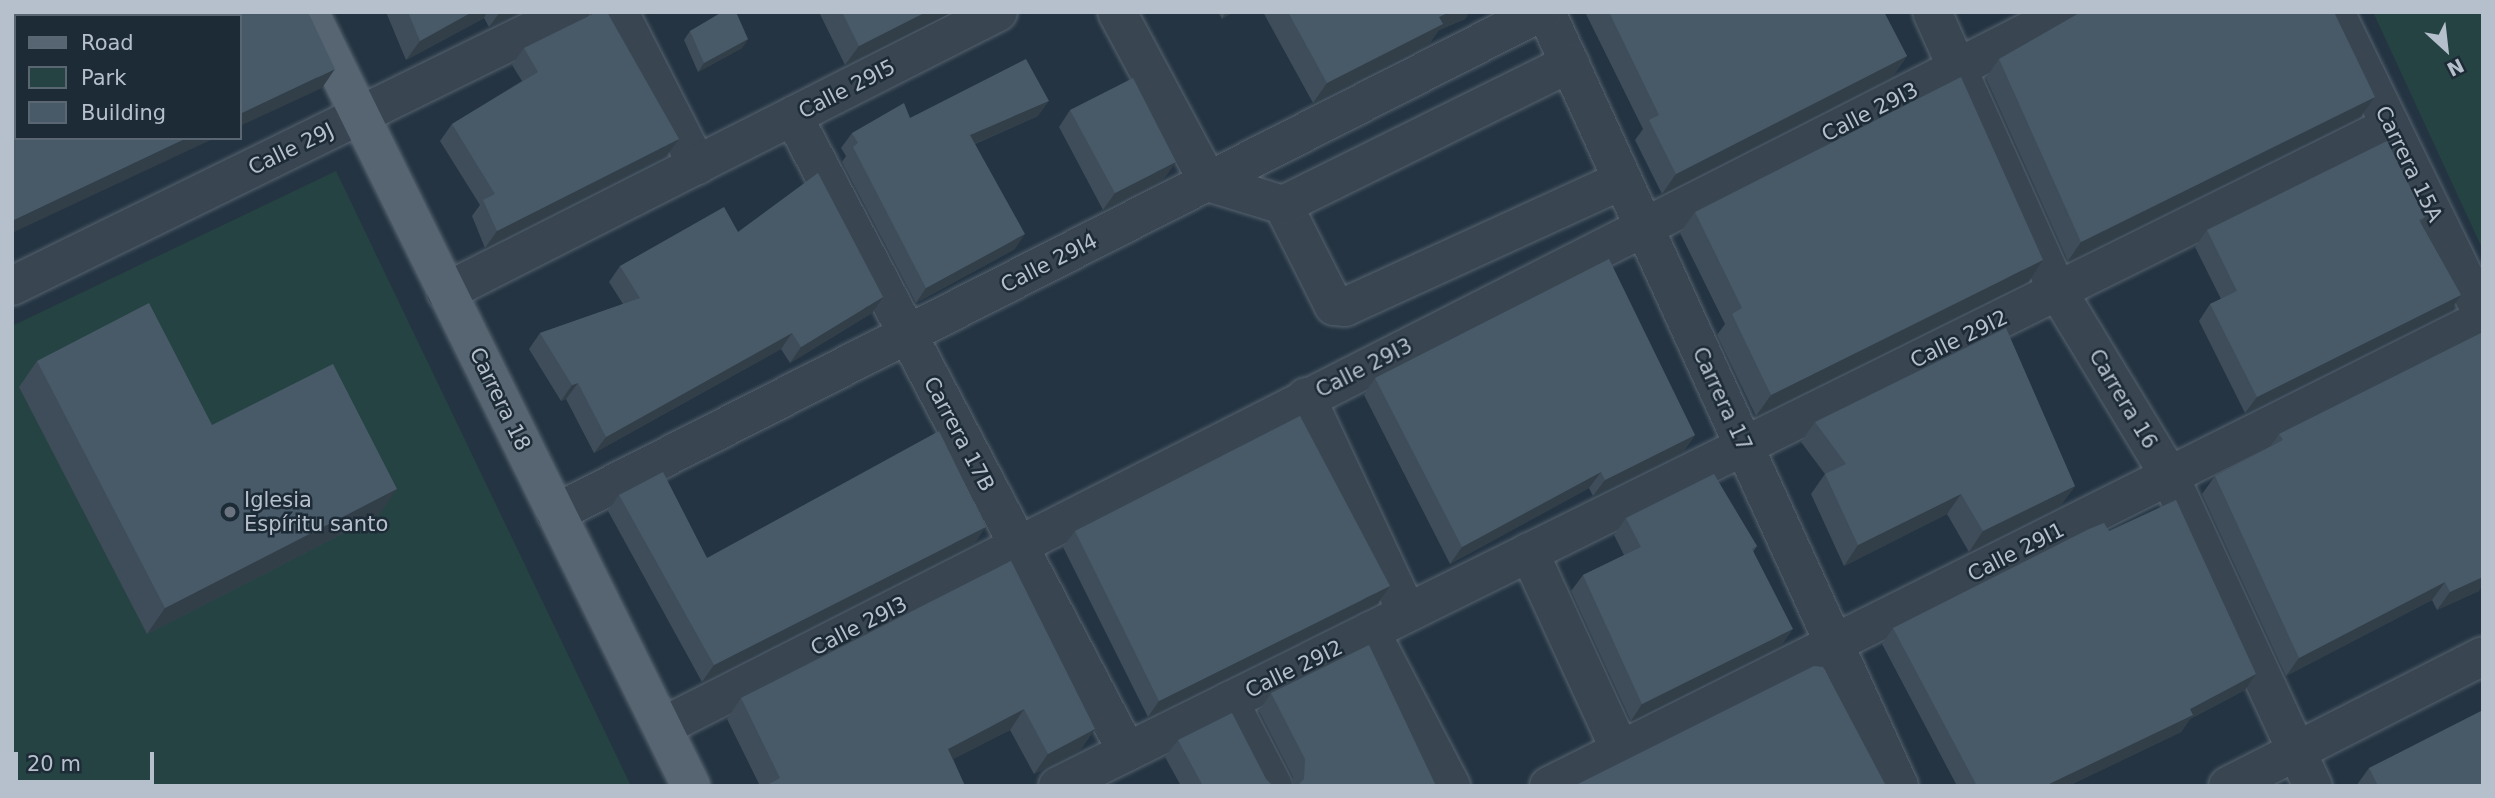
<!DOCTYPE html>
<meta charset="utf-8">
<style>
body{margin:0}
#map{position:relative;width:2495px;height:798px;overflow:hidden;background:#243442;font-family:"DejaVu Sans",sans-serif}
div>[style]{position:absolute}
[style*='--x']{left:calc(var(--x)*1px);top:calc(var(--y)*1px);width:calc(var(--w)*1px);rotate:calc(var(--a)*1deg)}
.green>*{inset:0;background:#264343}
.roads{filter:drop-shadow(0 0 2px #57636f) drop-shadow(0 0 2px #57636f)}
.minor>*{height:38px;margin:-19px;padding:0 19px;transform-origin:19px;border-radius:19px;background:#394652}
.major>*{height:38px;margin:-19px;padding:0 19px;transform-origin:19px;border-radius:19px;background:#576572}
.wall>*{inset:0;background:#3e4d59}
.shaded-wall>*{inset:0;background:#323f49}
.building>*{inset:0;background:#485a68}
.dots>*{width:19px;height:19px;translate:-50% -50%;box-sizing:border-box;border:4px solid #1d2b37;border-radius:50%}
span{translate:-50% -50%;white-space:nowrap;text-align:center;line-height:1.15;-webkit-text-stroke:5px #1d2b37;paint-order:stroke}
.street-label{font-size:21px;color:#b6c0cc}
.poi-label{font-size:21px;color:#b6c0cc}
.left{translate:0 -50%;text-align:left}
.frame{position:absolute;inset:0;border:14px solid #b6c0cc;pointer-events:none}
.legend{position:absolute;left:14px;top:14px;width:228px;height:126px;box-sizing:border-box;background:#1d2b37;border:2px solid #5a6773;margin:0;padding:9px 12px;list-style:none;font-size:21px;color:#b6c0cc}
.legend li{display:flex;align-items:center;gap:14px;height:35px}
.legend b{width:35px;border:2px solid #5a6773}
.north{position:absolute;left:2411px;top:14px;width:70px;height:70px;-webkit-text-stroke:5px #1d2b37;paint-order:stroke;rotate:153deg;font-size:19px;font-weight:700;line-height:28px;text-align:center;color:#b6c0cc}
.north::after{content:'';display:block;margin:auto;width:24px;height:32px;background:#b6c0cc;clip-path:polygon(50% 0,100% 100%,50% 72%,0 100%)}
.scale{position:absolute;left:14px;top:752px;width:140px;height:32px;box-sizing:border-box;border:4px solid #b6c0cc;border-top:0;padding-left:9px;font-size:21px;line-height:24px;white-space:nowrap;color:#b6c0cc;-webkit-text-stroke:5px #1d2b37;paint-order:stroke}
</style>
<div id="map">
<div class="green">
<div style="clip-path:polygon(2373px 12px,2483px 12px,2483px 250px)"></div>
<div style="clip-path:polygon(336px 171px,631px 786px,12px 786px,12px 326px)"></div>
</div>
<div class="roads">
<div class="minor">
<div style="--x:619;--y:12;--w:172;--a:63"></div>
<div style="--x:1117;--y:12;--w:193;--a:61.8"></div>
<div style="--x:1208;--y:182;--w:78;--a:17"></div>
<div style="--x:1283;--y:205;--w:113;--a:63.2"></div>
<div style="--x:1334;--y:306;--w:11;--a:5"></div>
<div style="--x:1345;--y:307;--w:305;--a:-24.6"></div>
<div style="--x:1546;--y:12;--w:851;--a:65.48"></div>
<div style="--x:1932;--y:12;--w:305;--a:65.8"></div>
<div style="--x:2057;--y:290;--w:216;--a:58.8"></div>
<div style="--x:2169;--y:475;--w:343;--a:65.2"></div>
<div style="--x:2335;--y:12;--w:338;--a:64"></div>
<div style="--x:793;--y:116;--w:718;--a:62.29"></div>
<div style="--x:1283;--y:205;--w:320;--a:-26.3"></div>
<div style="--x:12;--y:286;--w:622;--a:-26.15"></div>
<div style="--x:446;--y:292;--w:619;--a:-26.9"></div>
<div style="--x:1306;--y:397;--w:238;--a:64.9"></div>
<div style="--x:556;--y:513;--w:1105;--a:-26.96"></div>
<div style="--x:1529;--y:552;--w:218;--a:65.3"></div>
<div style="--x:1370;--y:631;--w:175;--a:62.4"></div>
<div style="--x:1229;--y:701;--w:96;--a:62.6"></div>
<div style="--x:662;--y:727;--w:1576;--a:-26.97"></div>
<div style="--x:1058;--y:786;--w:1487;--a:-26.36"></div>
<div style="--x:1549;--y:786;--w:1044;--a:-26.57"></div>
<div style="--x:2228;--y:786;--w:286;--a:-27"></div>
</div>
<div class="major">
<div style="--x:309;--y:12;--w:863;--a:63.73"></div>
</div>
</div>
<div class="wall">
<div style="clip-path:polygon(386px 12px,520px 12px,489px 27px,484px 18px,406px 60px)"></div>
<div style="clip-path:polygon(819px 12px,952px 12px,845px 65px)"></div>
<div style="clip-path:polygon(1218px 12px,1233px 12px,1222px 19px)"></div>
<div style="clip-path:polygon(1263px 12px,1469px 12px,1465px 19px,1439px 30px,1429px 44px,1313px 103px)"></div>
<div style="clip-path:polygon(1585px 12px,1884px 12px,1907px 56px,1893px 76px,1662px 194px,1635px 140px,1643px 129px)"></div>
<div style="clip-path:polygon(690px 31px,748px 39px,742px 48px,698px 72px,684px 40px)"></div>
<div style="clip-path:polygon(524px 48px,667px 155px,485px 248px,472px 216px,480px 205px,440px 141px,452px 124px,522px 81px,512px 65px)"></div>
<div style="clip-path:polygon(1999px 59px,2375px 97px,2361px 116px,2068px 261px,1986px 78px)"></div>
<div style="clip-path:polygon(1070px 110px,1164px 179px,1103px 210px,1059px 127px)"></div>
<div style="clip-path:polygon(1038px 116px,975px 144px,1015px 249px,916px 303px,842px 162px,846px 156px,841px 148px,852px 133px,910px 118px)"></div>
<div style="clip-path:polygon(1695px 212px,2029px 281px,1756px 416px,1717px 335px,1725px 324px,1680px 233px)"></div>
<div style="clip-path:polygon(2425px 217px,2420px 223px,2461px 295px,2450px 311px,2245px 413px,2199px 321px,2210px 304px,2221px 299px,2195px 247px,2207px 230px)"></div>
<div style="clip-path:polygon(738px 232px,872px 313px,790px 363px,781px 349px,594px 453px,566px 399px,561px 401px,529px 349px,540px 333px,623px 304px,609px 282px,620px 266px)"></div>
<div style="clip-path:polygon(37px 361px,212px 425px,379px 515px,147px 634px,19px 387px)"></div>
<div style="clip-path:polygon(1375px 378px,1695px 435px,1683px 452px,1593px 496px,1589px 488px,1450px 564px,1364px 395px)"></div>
<div style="clip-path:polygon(1815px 422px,2075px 486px,2060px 506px,1969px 552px,1947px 514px,1844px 566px,1811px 494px,1825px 474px,1801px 442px)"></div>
<div style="clip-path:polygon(2279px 434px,2479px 591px,2437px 610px,2432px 600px,2286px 676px,2202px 494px,2215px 476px,2270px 447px)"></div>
<div style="clip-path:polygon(619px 495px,707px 558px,975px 543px,702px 682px,608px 511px)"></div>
<div style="clip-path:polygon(1626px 518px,1757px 546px,1753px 552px,1782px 645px,1631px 721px,1571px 591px,1583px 575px,1624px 555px,1614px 535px)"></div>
<div style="clip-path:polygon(1075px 531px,1378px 603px,1148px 717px,1063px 547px)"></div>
<div style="clip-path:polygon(2109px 531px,2245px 690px,2190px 719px,2181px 732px,2068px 786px,1957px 786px,1882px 644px,1893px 628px)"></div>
<div style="clip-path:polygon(1011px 561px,1095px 729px,1081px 749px,1034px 774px,1010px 730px,953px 759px,965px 786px,760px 786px,727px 719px,741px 698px)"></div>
<div style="clip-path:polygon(1271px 693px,1436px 786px,1292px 786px,1293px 777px,1259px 711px)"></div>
<div style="clip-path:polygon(1178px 740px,1266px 779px,1273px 786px,1181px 786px,1165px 757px)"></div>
<div style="clip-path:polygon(2369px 768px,2483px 786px,2356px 786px)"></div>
</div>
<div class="shaded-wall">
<div style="clip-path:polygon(472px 12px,487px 12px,484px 18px,406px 60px,420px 41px)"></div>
<div style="clip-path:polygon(500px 12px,520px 12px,489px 27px)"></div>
<div style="clip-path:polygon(926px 12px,952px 12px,845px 65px,859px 46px)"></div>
<div style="clip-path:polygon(1226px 12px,1233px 12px,1222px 19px)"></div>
<div style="clip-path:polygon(1449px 12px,1469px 12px,1465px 19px,1439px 30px,1429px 44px,1313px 103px,1327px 83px,1439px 17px)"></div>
<div style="clip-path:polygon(748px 39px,742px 48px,698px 72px,704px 63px)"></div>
<div style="clip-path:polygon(1907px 56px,1893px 76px,1662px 194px,1676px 174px)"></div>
<div style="clip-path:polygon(335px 69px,322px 88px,240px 126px,240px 114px)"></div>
<div style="clip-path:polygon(2375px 97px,2361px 116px,2068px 261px,2081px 242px)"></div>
<div style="clip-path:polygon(1049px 101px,1038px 116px,960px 150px,970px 135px)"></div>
<div style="clip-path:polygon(187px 138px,215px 138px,12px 233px,12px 221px)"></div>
<div style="clip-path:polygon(679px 139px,667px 155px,485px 248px,497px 231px)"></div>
<div style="clip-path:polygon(1176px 162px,1164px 179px,1103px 210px,1115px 193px)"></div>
<div style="clip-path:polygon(1025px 234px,1015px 249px,916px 303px,926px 288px)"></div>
<div style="clip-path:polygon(2043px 260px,2029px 281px,1756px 416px,1771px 395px)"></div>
<div style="clip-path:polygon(2461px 295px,2450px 311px,2245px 413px,2257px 397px)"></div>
<div style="clip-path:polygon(883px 297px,872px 313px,790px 363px,801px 347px)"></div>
<div style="clip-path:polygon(792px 333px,781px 349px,594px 453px,606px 437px)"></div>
<div style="clip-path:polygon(578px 383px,566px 399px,561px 401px,572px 385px)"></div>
<div style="clip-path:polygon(1695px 435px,1683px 452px,1593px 496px,1605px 480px)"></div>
<div style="clip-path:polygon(1601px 472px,1589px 488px,1450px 564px,1462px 547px)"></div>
<div style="clip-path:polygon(2075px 486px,2060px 506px,1969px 552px,1983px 531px)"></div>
<div style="clip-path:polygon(397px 489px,379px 515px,147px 634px,165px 608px)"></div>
<div style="clip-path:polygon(1961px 494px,1947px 514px,1844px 566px,1858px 545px)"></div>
<div style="clip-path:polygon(986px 527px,975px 543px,702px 682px,714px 665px)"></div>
<div style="clip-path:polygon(2483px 572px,2483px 585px,2479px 591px,2437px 610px,2450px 592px)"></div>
<div style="clip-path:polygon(2445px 582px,2432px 600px,2286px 676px,2299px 658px)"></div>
<div style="clip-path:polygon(1390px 586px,1378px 603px,1148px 717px,1159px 701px)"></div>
<div style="clip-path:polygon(1793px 629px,1782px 645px,1631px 721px,1642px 704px)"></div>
<div style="clip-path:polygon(2256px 674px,2245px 690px,2190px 719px,2181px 732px,2068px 786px,2045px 786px)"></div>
<div style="clip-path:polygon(1024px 709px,1010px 730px,934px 769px,948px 749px)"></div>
<div style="clip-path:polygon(1095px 729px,1081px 749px,1034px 774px,1048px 754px)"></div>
</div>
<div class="building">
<div style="clip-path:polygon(12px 12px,308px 12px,335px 69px,240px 114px,240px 16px,16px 16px,16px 138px,187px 138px,12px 221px)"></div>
<div style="clip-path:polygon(408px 12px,472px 12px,420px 41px)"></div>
<div style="clip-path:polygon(594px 12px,607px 12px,679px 139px,497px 231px,483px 200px,495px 194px,452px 124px,538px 72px,524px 48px,591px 15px)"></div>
<div style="clip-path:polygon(722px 12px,736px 12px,748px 39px,704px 63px,690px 31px)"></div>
<div style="clip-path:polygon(842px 12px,926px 12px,859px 46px)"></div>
<div style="clip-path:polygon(1288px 12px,1449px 12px,1439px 17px,1443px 24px,1327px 83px)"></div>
<div style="clip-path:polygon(1609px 12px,1884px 12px,1907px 56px,1676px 174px,1649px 120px,1659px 115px)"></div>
<div style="clip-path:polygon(2081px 12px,2334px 12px,2375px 97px,2081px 242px,1999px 59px)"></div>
<div style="clip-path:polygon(1026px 59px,1049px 101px,970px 135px,1025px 234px,926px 288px,853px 147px,858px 143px,852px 133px,904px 103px,910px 118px)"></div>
<div style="clip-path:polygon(1961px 77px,2043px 260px,1771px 395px,1732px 314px,1742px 308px,1695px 212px)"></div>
<div style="clip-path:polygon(1133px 78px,1176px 162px,1115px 193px,1070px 110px)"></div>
<div style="clip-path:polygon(2387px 141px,2425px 217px,2419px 220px,2461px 295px,2257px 397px,2210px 304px,2237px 291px,2207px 230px)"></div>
<div style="clip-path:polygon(818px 173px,883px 297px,801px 347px,792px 333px,606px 437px,578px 383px,572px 385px,540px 333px,640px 298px,620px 266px,724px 207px,738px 232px)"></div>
<div style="clip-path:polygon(1609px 259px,1695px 435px,1605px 480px,1601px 472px,1462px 547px,1375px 378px)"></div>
<div style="clip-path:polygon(149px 303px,212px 425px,333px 364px,397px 489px,165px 608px,37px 361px)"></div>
<div style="clip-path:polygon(2006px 328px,2075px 486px,1983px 531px,1961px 494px,1858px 545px,1825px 474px,1846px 464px,1815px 422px)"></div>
<div style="clip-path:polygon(2483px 332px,2483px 577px,2450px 592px,2445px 582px,2299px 658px,2215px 476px,2283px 440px,2279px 434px)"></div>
<div style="clip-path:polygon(1300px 416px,1390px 586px,1159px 701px,1075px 531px)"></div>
<div style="clip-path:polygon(939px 431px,986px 527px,714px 665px,619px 495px,663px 472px,707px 558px)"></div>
<div style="clip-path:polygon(1714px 474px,1757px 546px,1752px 549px,1793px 629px,1642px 704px,1583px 575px,1641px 547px,1626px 518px)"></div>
<div style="clip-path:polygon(2176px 500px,2256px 674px,2190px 709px,2193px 715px,2045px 786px,1977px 786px,1893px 628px,2089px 529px,2104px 523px,2109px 531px)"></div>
<div style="clip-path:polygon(1011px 561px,1095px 729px,1048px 754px,1024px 709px,948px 749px,965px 786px,765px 786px,780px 778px,741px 698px)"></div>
<div style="clip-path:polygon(1369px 645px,1436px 786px,1297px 786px,1304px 779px,1305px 759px,1271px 693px)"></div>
<div style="clip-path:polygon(1814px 666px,1823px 667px,1886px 786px,1574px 786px)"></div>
<div style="clip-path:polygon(2483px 710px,2483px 786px,2378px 786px,2369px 768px)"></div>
<div style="clip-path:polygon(1232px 713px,1266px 779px,1273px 786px,1203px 786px,1178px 740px)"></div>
</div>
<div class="dots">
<div style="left:230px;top:512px;background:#6b7280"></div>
</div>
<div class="street-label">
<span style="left:847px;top:89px;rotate:-27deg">Calle 29I5</span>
<span style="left:1870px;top:112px;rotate:-27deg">Calle 29I3</span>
<span style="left:291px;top:149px;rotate:-26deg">Calle 29J</span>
<span style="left:2409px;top:164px;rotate:64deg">Carrera 15A</span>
<span style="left:1049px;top:263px;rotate:-27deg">Calle 29I4</span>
<span style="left:1959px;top:339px;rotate:-26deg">Calle 29I2</span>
<span style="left:1364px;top:368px;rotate:-27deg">Calle 29I3</span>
<span style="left:500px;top:399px;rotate:64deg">Carrera 18</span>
<span style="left:1722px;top:399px;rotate:65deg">Carrera 17</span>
<span style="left:2123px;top:399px;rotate:59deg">Carrera 16</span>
<span style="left:959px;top:434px;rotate:62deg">Carrera 17B</span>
<span style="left:2016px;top:552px;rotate:-27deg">Calle 29I1</span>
<span style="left:859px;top:626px;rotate:-27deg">Calle 29I3</span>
<span style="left:1294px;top:669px;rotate:-26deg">Calle 29I2</span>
</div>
<div class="poi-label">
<span class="left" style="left:244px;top:512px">Iglesia<br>Espíritu santo</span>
</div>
<div class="frame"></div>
<ul class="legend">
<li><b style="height:9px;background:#576572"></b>Road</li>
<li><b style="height:19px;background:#264343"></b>Park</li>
<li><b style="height:19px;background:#485a68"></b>Building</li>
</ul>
<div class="north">N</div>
<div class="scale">20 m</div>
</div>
